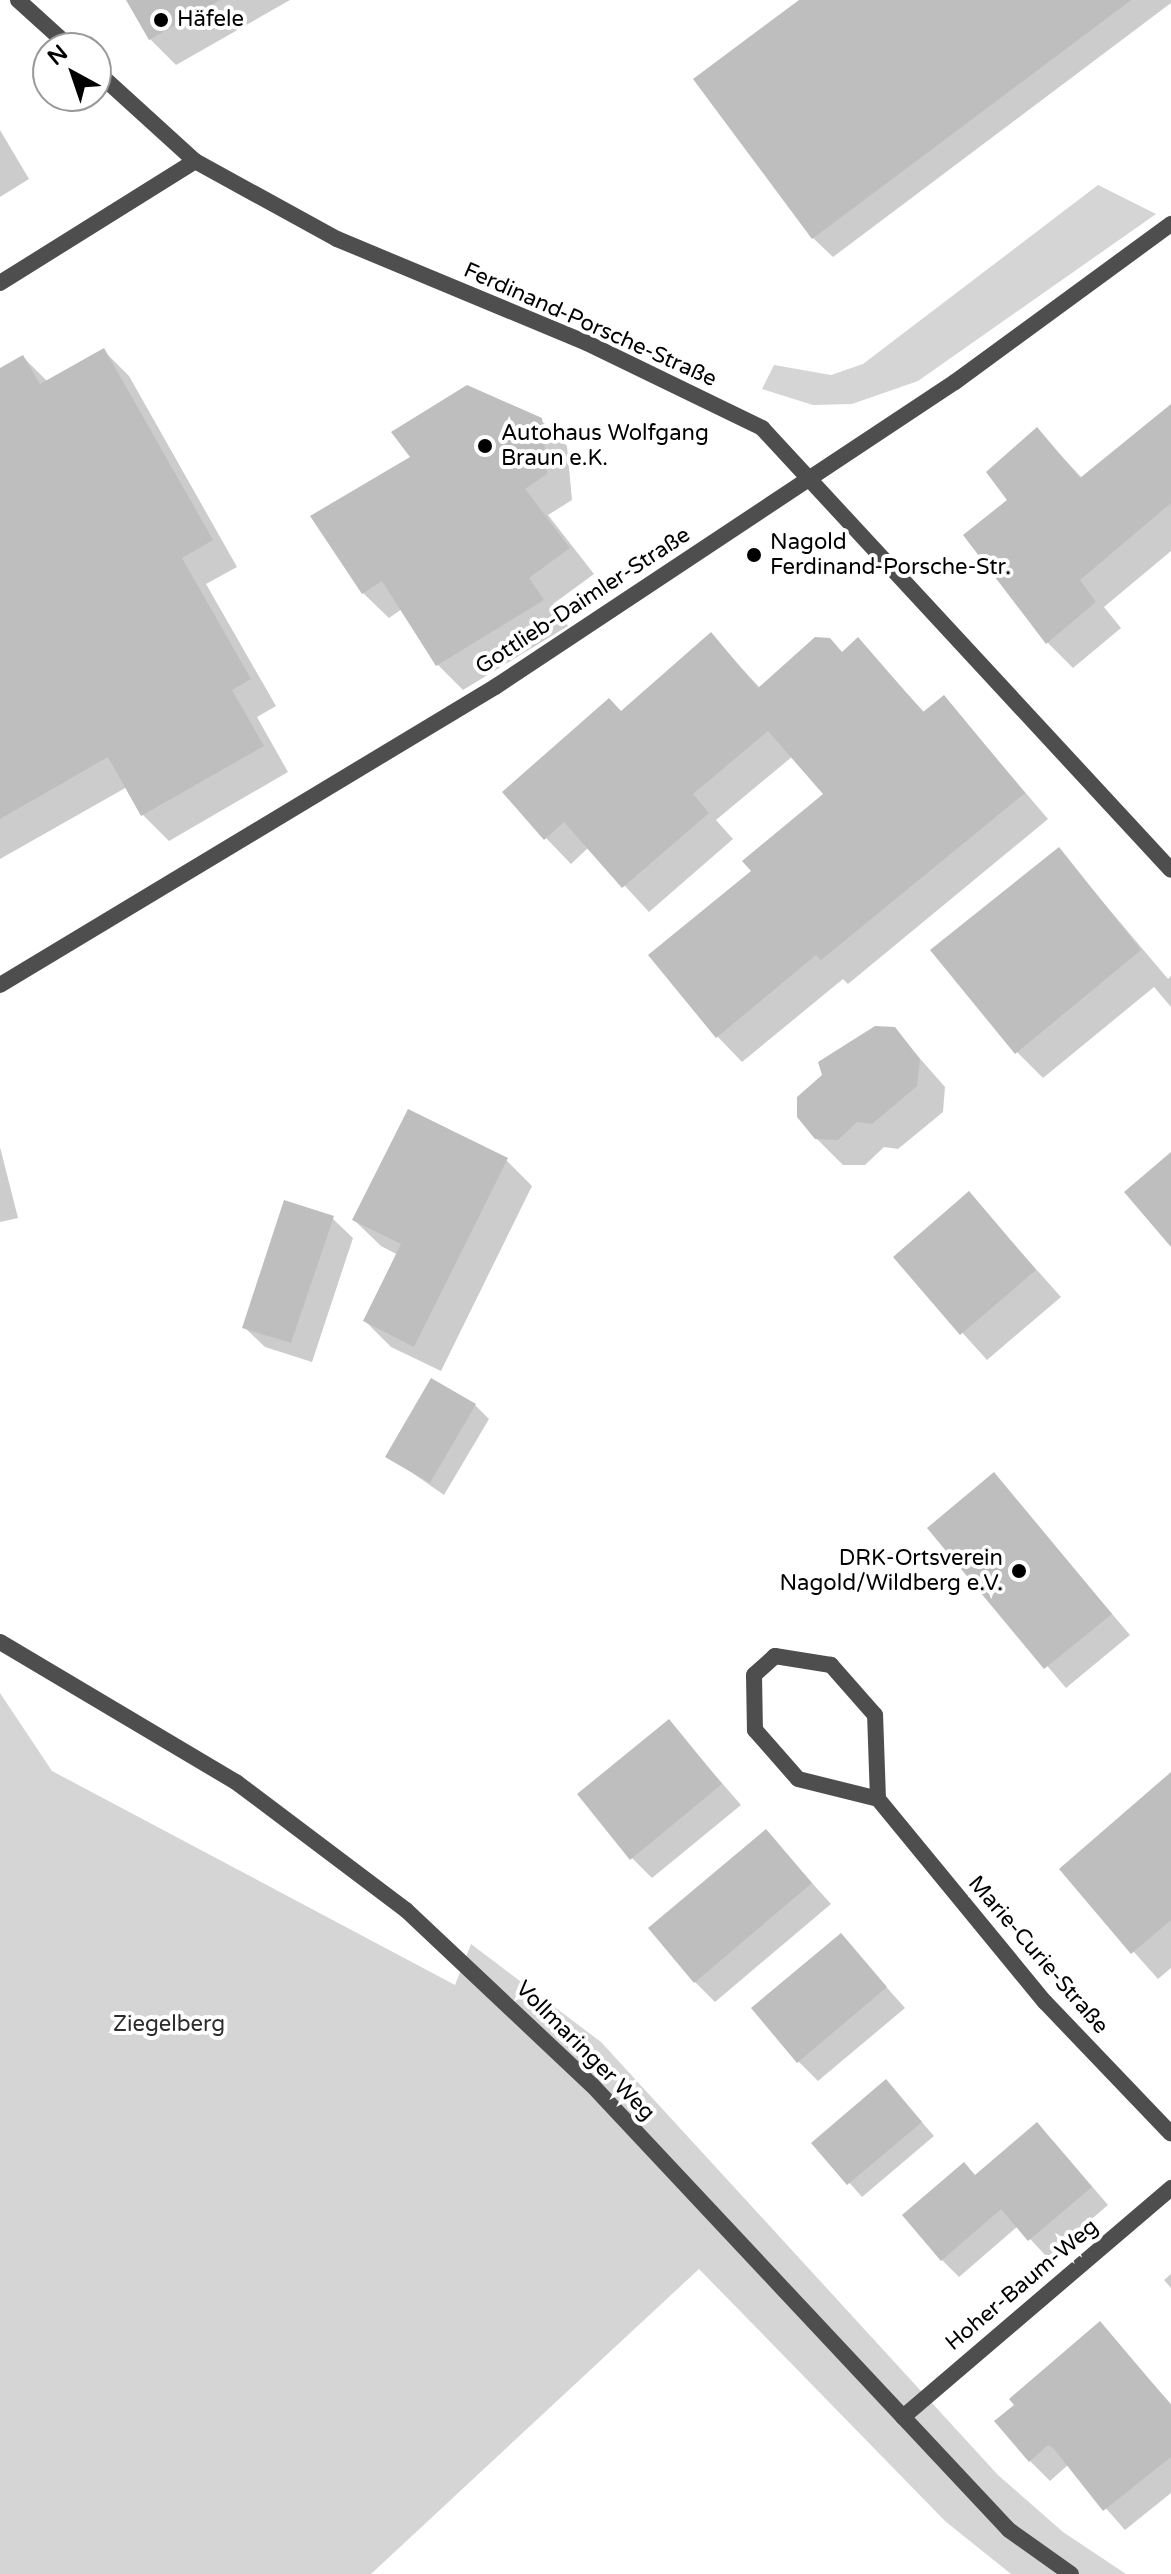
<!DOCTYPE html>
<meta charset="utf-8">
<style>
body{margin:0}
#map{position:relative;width:1171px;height:2574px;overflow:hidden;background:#fff;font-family:"Varela Round",sans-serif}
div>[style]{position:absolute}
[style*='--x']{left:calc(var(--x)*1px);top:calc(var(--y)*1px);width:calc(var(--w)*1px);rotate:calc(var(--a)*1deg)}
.green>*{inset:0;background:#d5d5d5}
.shadow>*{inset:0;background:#0003}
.building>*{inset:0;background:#bebebe}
.street>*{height:16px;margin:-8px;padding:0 8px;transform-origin:8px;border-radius:8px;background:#4e4e4e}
.dots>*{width:22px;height:22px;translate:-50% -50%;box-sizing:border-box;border:4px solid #fff;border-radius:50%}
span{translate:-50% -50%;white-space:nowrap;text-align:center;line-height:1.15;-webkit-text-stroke:8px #fff;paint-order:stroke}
.poi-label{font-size:22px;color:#000}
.left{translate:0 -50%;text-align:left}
.right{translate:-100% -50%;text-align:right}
.street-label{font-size:22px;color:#000}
.park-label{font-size:22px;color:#2c2c2c}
.north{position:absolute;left:32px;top:32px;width:80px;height:80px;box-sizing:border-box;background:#fff;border:2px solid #999;border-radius:50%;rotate:320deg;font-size:22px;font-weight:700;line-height:32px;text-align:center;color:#000}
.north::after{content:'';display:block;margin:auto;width:28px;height:36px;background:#000;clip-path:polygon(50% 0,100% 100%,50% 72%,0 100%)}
</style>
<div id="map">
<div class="green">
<div style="clip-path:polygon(1098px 185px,1156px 214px,918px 381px,852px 404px,813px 405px,762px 389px,774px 365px,831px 375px,863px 364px)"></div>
<div style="clip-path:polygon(0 1693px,52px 1771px,455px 1985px,471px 1944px,601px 2042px,998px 2475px,1063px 2532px,1126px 2574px,1011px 2574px,945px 2521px,699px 2269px,371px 2574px,0 2574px)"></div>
</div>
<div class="shadow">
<div style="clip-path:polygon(128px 0,290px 0,176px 65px,150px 39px)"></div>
<div style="clip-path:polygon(802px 0,1171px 0,1171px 3px,833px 257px,813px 238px)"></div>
<div style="clip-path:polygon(0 130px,29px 179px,0 197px)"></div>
<div style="clip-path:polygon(103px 350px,129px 376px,237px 567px,206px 584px,276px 706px,257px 717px,288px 772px,169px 841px,143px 815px,127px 787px,0 859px,0 370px,23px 357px,48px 382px)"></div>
<div style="clip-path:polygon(1171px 406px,1171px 551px,1104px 607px,1121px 628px,1073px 668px,1047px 642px,1010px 500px,1037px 430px,1083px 479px)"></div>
<div style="clip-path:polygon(541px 420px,567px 446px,572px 500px,548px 515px,594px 574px,553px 604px,568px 626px,463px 690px,438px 665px,402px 609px,389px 618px,363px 593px)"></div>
<div style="clip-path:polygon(711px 635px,760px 688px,843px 654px,858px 640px,925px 713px,944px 697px,1048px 819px,848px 984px,843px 979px,742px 1062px,717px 1036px,754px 871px,826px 794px,793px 756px,716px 820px,733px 839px,649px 912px,589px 847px,571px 864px,546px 838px,621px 713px)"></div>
<div style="clip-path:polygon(1059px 850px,1168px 979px,1171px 976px,1171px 1007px,1154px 987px,1043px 1078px,1017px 1052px)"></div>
<div style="clip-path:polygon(894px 1029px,945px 1087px,943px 1112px,898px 1149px,884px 1147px,865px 1165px,843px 1165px,816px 1138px)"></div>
<div style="clip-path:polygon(0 1147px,18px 1218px,0 1222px)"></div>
<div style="clip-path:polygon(506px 1160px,532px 1186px,441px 1371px,391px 1347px,365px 1321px,398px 1255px,381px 1246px,354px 1220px)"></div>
<div style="clip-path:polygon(969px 1194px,1061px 1297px,987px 1360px,895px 1258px)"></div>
<div style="clip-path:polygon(332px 1218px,353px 1238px,312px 1362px,265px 1347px,244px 1327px)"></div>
<div style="clip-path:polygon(475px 1405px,489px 1419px,444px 1495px,388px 1456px)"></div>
<div style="clip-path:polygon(994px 1475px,1130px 1635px,1066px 1688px,930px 1528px)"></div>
<div style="clip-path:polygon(669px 1722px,741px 1805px,652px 1878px,632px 1858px)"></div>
<div style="clip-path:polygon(1171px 1775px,1171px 1968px,1158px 1979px,1061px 1870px)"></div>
<div style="clip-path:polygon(766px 1832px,831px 1904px,715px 2002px,695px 1982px)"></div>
<div style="clip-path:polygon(841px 1936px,905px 2008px,818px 2081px,798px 2061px)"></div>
<div style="clip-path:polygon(899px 2096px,934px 2136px,862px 2197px,814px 2143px)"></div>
<div style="clip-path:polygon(1054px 2142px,1108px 2205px,1047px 2257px,1018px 2226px,959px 2277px,942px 2260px,976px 2177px)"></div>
<div style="clip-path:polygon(1171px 2274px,1171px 2288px,1164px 2280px)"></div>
<div style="clip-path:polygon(1100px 2324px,1171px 2404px,1171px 2493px,1125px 2530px,1068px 2465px,1050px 2481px,1030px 2461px)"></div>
</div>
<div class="building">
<div style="clip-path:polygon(126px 0,220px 0,149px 40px)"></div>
<div style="clip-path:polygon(799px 0,1131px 0,812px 239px,693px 79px)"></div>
<div style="clip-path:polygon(104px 348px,213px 540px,182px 558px,251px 679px,232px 690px,264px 746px,141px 816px,108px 757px,0 819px,0 368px,23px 355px,40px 384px)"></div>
<div style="clip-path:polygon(467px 385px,542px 418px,547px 474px,525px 489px,570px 548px,529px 578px,544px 600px,436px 666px,382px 581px,362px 594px,310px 516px,410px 457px,391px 432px)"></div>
<div style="clip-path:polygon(1171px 404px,1171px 503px,1080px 580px,1096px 602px,1046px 644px,963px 535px,1007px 500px,986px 472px,1037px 427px,1080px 478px)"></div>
<div style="clip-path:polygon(711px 632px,758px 688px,815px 637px,830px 638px,842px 652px,858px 637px,923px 712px,944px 695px,1025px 793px,821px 960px,816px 955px,716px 1038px,648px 955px,751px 871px,742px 861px,823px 794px,768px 731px,693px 794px,709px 813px,622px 888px,564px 822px,544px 840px,502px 792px,609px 698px,621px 711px)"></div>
<div style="clip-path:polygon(1059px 847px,1141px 950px,1015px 1054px,930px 950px)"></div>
<div style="clip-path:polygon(875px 1026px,895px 1027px,920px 1059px,917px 1086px,872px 1124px,857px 1122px,838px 1140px,815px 1139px,797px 1117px,797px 1097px,822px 1075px,818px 1062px)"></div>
<div style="clip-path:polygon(408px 1109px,508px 1158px,414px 1347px,363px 1321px,401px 1244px,352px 1220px)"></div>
<div style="clip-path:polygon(1171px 1152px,1171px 1247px,1124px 1192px)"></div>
<div style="clip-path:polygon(969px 1191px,1036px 1270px,960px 1335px,893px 1257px)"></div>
<div style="clip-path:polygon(284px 1200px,334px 1216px,291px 1343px,242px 1328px)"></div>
<div style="clip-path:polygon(431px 1378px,476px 1404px,430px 1483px,385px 1457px)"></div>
<div style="clip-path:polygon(994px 1472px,1112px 1614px,1044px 1669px,927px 1528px)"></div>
<div style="clip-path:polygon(669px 1719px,722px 1784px,630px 1860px,577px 1794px)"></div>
<div style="clip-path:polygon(1171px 1772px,1171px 1920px,1131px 1954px,1059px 1869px)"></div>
<div style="clip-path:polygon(766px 1829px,812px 1883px,694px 1983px,648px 1928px)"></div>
<div style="clip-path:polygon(841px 1933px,887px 1987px,797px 2063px,751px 2008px)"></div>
<div style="clip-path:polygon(886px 2079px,922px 2122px,847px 2185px,811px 2143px)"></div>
<div style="clip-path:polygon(1037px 2122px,1092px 2187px,1028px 2241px,1001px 2209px,941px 2261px,902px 2215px,964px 2162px,975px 2175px)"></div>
<div style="clip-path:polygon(1100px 2321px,1171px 2405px,1171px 2457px,1103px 2511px,1054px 2449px,1048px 2445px,1029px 2462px,994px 2421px,1014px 2405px,1009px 2399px)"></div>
</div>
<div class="street">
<div style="--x:18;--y:0;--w:72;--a:42.2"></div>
<div style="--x:96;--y:71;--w:134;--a:42.3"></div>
<div style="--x:195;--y:161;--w:162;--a:28.8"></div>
<div style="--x:337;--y:239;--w:271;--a:22.6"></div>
<div style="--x:587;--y:343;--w:195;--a:25.9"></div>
<div style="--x:762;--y:428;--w:602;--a:47.22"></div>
<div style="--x:0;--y:283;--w:230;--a:-32"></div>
<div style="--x:0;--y:985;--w:578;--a:-31.05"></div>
<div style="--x:495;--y:687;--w:552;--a:-33.55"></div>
<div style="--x:955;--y:382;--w:268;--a:-36.2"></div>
<div style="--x:0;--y:1642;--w:274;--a:30.7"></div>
<div style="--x:236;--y:1782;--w:213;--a:37"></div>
<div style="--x:406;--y:1910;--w:255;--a:43.3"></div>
<div style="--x:592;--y:2085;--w:610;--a:46.86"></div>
<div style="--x:1009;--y:2530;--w:76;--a:35.4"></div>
<div style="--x:878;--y:1799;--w:84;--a:-92"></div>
<div style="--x:875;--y:1715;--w:67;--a:-131.3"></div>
<div style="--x:831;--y:1665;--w:57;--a:-170.9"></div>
<div style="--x:775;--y:1656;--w:28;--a:138"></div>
<div style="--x:754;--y:1675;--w:55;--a:89"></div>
<div style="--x:755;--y:1730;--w:65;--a:48.7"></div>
<div style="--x:798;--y:1779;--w:82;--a:14"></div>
<div style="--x:878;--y:1799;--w:263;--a:50.6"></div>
<div style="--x:1045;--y:2002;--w:182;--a:46.3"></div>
<div style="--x:903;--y:2417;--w:353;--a:-40.5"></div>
</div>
<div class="dots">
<div style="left:161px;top:20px;background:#000"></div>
<div style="left:485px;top:446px;background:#000"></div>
<div style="left:754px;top:555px;background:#000"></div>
<div style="left:1019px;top:1571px;background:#000"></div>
</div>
<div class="poi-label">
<span class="left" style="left:177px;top:20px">Häfele</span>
<span class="left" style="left:501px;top:446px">Autohaus Wolfgang<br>Braun e.K.</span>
<span class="left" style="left:770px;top:555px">Nagold<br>Ferdinand-Porsche-Str.</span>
<span class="right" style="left:1003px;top:1571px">DRK-Ortsverein<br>Nagold/Wildberg e.V.</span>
</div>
<div class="street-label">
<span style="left:590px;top:325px;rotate:24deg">Ferdinand-Porsche-Straße</span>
<span style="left:583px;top:601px;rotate:-33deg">Gottlieb-Daimler-Straße</span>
<span style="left:1038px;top:1955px;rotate:49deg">Marie-Curie-Straße</span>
<span style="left:585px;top:2051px;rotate:45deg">Vollmaringer Weg</span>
<span style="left:1022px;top:2285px;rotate:-40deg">Hoher-Baum-Weg</span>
</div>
<div class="park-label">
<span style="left:169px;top:2025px">Ziegelberg</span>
</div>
<div class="north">N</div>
</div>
